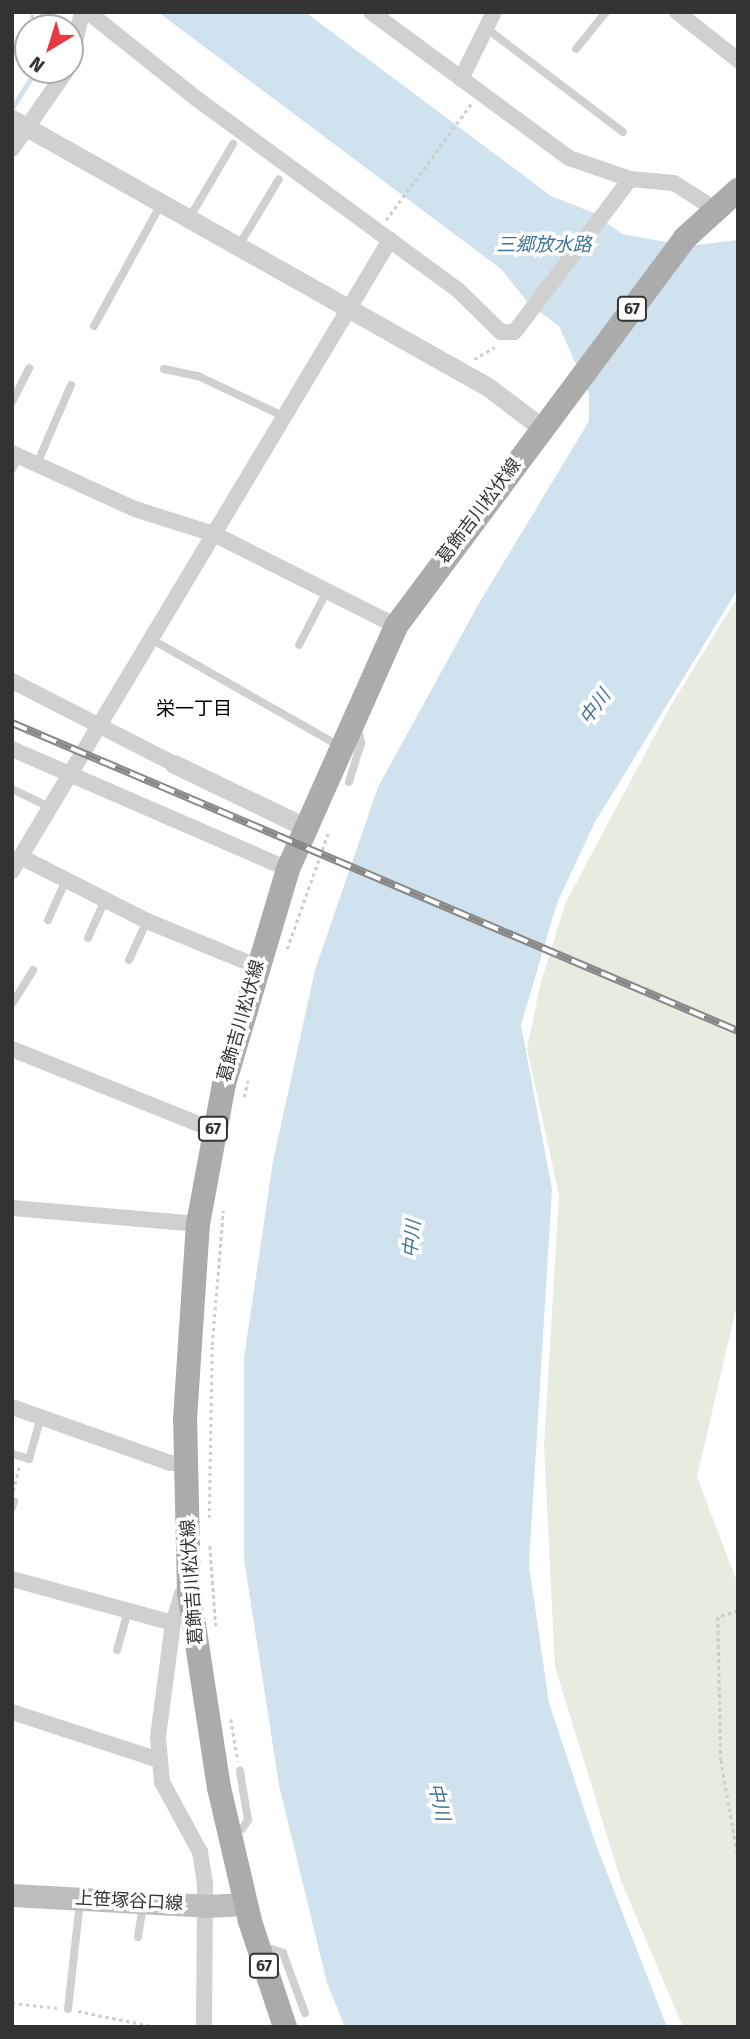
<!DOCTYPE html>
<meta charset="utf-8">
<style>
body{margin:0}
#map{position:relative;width:750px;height:2039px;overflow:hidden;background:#fff;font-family:"Fira Sans","Noto Sans JP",sans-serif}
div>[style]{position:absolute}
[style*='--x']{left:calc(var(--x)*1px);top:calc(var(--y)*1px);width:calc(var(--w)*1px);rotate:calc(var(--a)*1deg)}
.green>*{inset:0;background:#e6ecdf}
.water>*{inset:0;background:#cfe2ee}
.stream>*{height:5px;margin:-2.5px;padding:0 2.5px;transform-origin:2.5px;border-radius:2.5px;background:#cfe2ee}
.path>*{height:2.5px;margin-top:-1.25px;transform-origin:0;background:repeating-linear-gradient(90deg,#cdcdcd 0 3.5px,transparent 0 7px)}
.service>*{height:8px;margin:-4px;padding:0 4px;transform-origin:4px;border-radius:4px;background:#d0d0d0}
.minor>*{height:16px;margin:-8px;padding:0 8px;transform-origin:8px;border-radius:8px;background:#d0d0d0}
.tertiary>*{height:19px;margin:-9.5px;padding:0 9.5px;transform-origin:9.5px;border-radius:9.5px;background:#d0d0d0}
.secondary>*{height:23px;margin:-11.5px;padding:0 11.5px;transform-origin:11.5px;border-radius:11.5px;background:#bdbdbd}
.primary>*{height:24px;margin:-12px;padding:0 12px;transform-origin:12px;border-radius:12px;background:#ababab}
.rail>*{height:8px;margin-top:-4px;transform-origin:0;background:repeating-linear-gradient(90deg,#fff 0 16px,#888 0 32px);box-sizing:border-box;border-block:2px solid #888}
span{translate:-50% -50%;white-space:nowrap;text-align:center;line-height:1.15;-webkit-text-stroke:7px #fff;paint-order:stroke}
.shield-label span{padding:2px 5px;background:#fff;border:2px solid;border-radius:5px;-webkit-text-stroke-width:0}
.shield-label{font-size:16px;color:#333;font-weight:700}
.street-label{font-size:18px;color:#333}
.water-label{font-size:19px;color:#3f7597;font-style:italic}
.neighbourhood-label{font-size:19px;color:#000}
.frame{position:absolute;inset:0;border:14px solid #333;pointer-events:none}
.north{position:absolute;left:14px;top:14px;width:70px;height:70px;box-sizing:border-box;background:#fff;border:2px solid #adadad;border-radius:50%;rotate:218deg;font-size:19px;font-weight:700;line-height:28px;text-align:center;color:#333}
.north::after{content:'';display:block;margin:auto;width:24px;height:32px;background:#e63946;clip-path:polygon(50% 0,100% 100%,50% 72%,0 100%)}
</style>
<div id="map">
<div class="green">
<div style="clip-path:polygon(738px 596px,738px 1300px,697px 1477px,738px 1584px,738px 2027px,683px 2027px,621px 1881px,555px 1667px,544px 1446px,559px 1195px,527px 1049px,540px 985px,566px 902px,670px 707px)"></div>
</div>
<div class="water">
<div style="clip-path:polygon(158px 12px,305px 12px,551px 196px,594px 213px,622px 234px,688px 246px,738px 240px,738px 589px,595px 822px,557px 903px,521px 1025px,552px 1189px,529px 1565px,549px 1703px,595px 1842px,667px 2027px,345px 2027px,327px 1983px,279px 1785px,244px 1559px,244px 1358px,273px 1161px,315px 970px,378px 787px,478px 605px,589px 421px,589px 394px,559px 326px,529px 304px,501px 269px)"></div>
</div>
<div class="stream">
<div style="--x:12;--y:108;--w:45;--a:-57.7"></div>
</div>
<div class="path">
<div style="--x:32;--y:28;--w:19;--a:-55"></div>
<div style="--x:17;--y:42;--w:34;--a:-60"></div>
<div style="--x:17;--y:42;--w:4;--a:34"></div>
<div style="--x:20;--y:44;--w:13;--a:-51"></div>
<div style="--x:12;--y:52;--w:11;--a:-56"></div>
<div style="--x:386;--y:220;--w:144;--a:-53.8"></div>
<div style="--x:474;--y:359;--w:24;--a:-30"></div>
<div style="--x:287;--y:949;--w:123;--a:-70.5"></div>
<div style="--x:244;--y:1097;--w:17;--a:-77"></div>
<div style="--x:13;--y:1491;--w:25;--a:-76"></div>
<div style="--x:209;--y:1518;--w:173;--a:-89"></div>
<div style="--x:212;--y:1345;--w:135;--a:-85.3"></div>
<div style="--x:210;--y:1546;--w:80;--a:85.7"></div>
<div style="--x:738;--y:1611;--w:21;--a:163"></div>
<div style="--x:718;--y:1617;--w:143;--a:88.8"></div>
<div style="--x:721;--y:1760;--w:97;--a:80"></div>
<div style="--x:231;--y:1719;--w:43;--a:80.5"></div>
<div style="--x:12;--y:2003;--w:46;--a:6.2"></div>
<div style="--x:78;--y:2011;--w:80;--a:11.6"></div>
</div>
<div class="service">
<div style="--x:486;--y:28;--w:172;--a:37.2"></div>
<div style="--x:576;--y:49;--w:48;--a:-51"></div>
<div style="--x:190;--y:217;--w:85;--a:-59.5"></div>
<div style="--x:238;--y:247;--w:79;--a:-58.9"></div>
<div style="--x:94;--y:326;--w:139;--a:-61.2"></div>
<div style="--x:164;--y:369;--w:35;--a:12"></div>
<div style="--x:198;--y:376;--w:96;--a:25.2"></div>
<div style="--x:12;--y:402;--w:38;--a:-63"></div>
<div style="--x:37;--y:464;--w:86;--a:-66.7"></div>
<div style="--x:12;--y:469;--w:15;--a:-62"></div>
<div style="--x:151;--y:639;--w:216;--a:29.6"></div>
<div style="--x:299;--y:645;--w:61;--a:-62.6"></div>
<div style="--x:349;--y:782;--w:41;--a:-72.9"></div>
<div style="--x:361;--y:743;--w:15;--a:-101"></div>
<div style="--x:12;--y:789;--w:41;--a:25.9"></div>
<div style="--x:48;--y:920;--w:44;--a:-65.8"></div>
<div style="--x:88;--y:938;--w:42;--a:-65.9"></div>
<div style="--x:129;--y:960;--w:43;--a:-65.2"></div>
<div style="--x:12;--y:1004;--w:40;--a:-58"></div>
<div style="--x:12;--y:1454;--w:18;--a:16"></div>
<div style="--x:29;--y:1459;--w:44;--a:-74.1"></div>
<div style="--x:12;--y:1508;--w:7;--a:-74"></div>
<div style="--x:117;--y:1650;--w:41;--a:-74.2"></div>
<div style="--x:233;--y:1831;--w:9;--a:-13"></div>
<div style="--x:242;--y:1829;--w:11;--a:-56"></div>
<div style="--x:248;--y:1820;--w:50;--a:-99.3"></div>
<div style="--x:138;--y:1937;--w:32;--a:-81"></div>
<div style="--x:263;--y:1951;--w:9;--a:-13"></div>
<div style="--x:272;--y:1949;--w:12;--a:20"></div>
<div style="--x:283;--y:1953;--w:64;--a:69.9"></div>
<div style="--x:68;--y:2009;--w:108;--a:-83.6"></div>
</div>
<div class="minor">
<div style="--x:88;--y:12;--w:139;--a:38.6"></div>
<div style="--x:197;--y:99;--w:323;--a:36.2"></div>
<div style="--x:458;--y:290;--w:60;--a:44.3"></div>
<div style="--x:501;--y:332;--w:13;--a:0"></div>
<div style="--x:514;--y:332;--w:8;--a:-50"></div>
<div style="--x:519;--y:326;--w:184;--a:-52.9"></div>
<div style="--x:371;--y:12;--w:246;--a:36.4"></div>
<div style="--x:569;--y:158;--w:65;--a:19"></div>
<div style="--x:630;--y:179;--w:44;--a:5.2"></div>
<div style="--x:674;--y:183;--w:46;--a:32.7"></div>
<div style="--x:677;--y:12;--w:78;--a:38.2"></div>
<div style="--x:70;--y:64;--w:53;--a:-77"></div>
<div style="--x:461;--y:79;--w:75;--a:-63.8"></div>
<div style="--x:12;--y:149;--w:96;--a:-55.2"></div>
<div style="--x:12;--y:453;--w:135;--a:24.5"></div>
<div style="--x:135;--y:509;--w:83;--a:17.6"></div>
<div style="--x:214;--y:534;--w:204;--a:26.8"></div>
<div style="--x:12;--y:681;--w:182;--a:27.1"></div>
<div style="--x:12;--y:749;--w:301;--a:23.5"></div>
<div style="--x:21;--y:857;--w:141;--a:26.9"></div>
<div style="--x:147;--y:921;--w:118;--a:22.4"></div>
<div style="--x:12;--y:871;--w:736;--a:-59.08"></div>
<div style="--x:12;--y:1049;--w:217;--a:21.9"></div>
<div style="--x:12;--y:1208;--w:187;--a:4.9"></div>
<div style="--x:12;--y:1407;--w:168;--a:19.5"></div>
<div style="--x:170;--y:1463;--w:15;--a:0"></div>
<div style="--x:12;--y:1579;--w:167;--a:15.3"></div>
<div style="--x:189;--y:1592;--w:7;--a:164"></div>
<div style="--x:182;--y:1594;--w:30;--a:107"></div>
<div style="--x:173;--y:1623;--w:115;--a:97.5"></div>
<div style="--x:158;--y:1737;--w:45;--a:84.9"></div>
<div style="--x:162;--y:1782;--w:80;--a:61.5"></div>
<div style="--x:200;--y:1852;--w:33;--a:81"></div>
<div style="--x:205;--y:1885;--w:142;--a:90.4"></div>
<div style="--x:12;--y:1712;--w:155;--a:18.1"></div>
</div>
<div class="tertiary">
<div style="--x:12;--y:119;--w:546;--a:29.38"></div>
<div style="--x:488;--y:387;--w:68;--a:37.2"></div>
<div style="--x:174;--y:764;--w:145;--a:25.7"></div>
</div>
<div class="secondary">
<div style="--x:12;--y:1895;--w:194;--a:3.2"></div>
<div style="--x:206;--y:1906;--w:40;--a:-2.9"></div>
</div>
<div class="primary">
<div style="--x:285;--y:2027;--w:112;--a:-108.3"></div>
<div style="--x:250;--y:1921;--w:137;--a:-103.1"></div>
<div style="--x:219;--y:1788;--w:198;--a:-98.7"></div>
<div style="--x:189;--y:1592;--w:173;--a:-91.3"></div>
<div style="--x:185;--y:1419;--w:195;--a:-86.2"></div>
<div style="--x:198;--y:1224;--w:142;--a:-79.5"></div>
<div style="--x:224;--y:1084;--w:224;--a:-73.4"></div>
<div style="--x:288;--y:869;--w:266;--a:-66"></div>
<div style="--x:396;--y:626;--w:484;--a:-53.3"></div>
<div style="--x:685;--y:238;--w:72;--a:-42.2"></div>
</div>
<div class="rail">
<div style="--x:12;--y:723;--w:789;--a:22.99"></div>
</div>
<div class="shield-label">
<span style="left:632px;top:309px">67</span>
<span style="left:213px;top:1129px">67</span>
<span style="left:264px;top:1966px">67</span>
</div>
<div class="street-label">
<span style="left:479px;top:511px;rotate:-53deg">葛飾吉川松伏線</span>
<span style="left:241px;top:1021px;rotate:-74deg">葛飾吉川松伏線</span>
<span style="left:192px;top:1582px;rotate:-94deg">葛飾吉川松伏線</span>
<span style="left:129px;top:1901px;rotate:3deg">上笹塚谷口線</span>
</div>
<div class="water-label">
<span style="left:544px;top:245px">三郷放水路</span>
<span style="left:595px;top:707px;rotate:-53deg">中川</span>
<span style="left:412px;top:1239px;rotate:-84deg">中川</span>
<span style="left:439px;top:1802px;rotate:77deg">中川</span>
</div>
<div class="neighbourhood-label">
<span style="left:194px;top:709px">栄一丁目</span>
</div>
<div class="frame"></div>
<div class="north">N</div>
</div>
